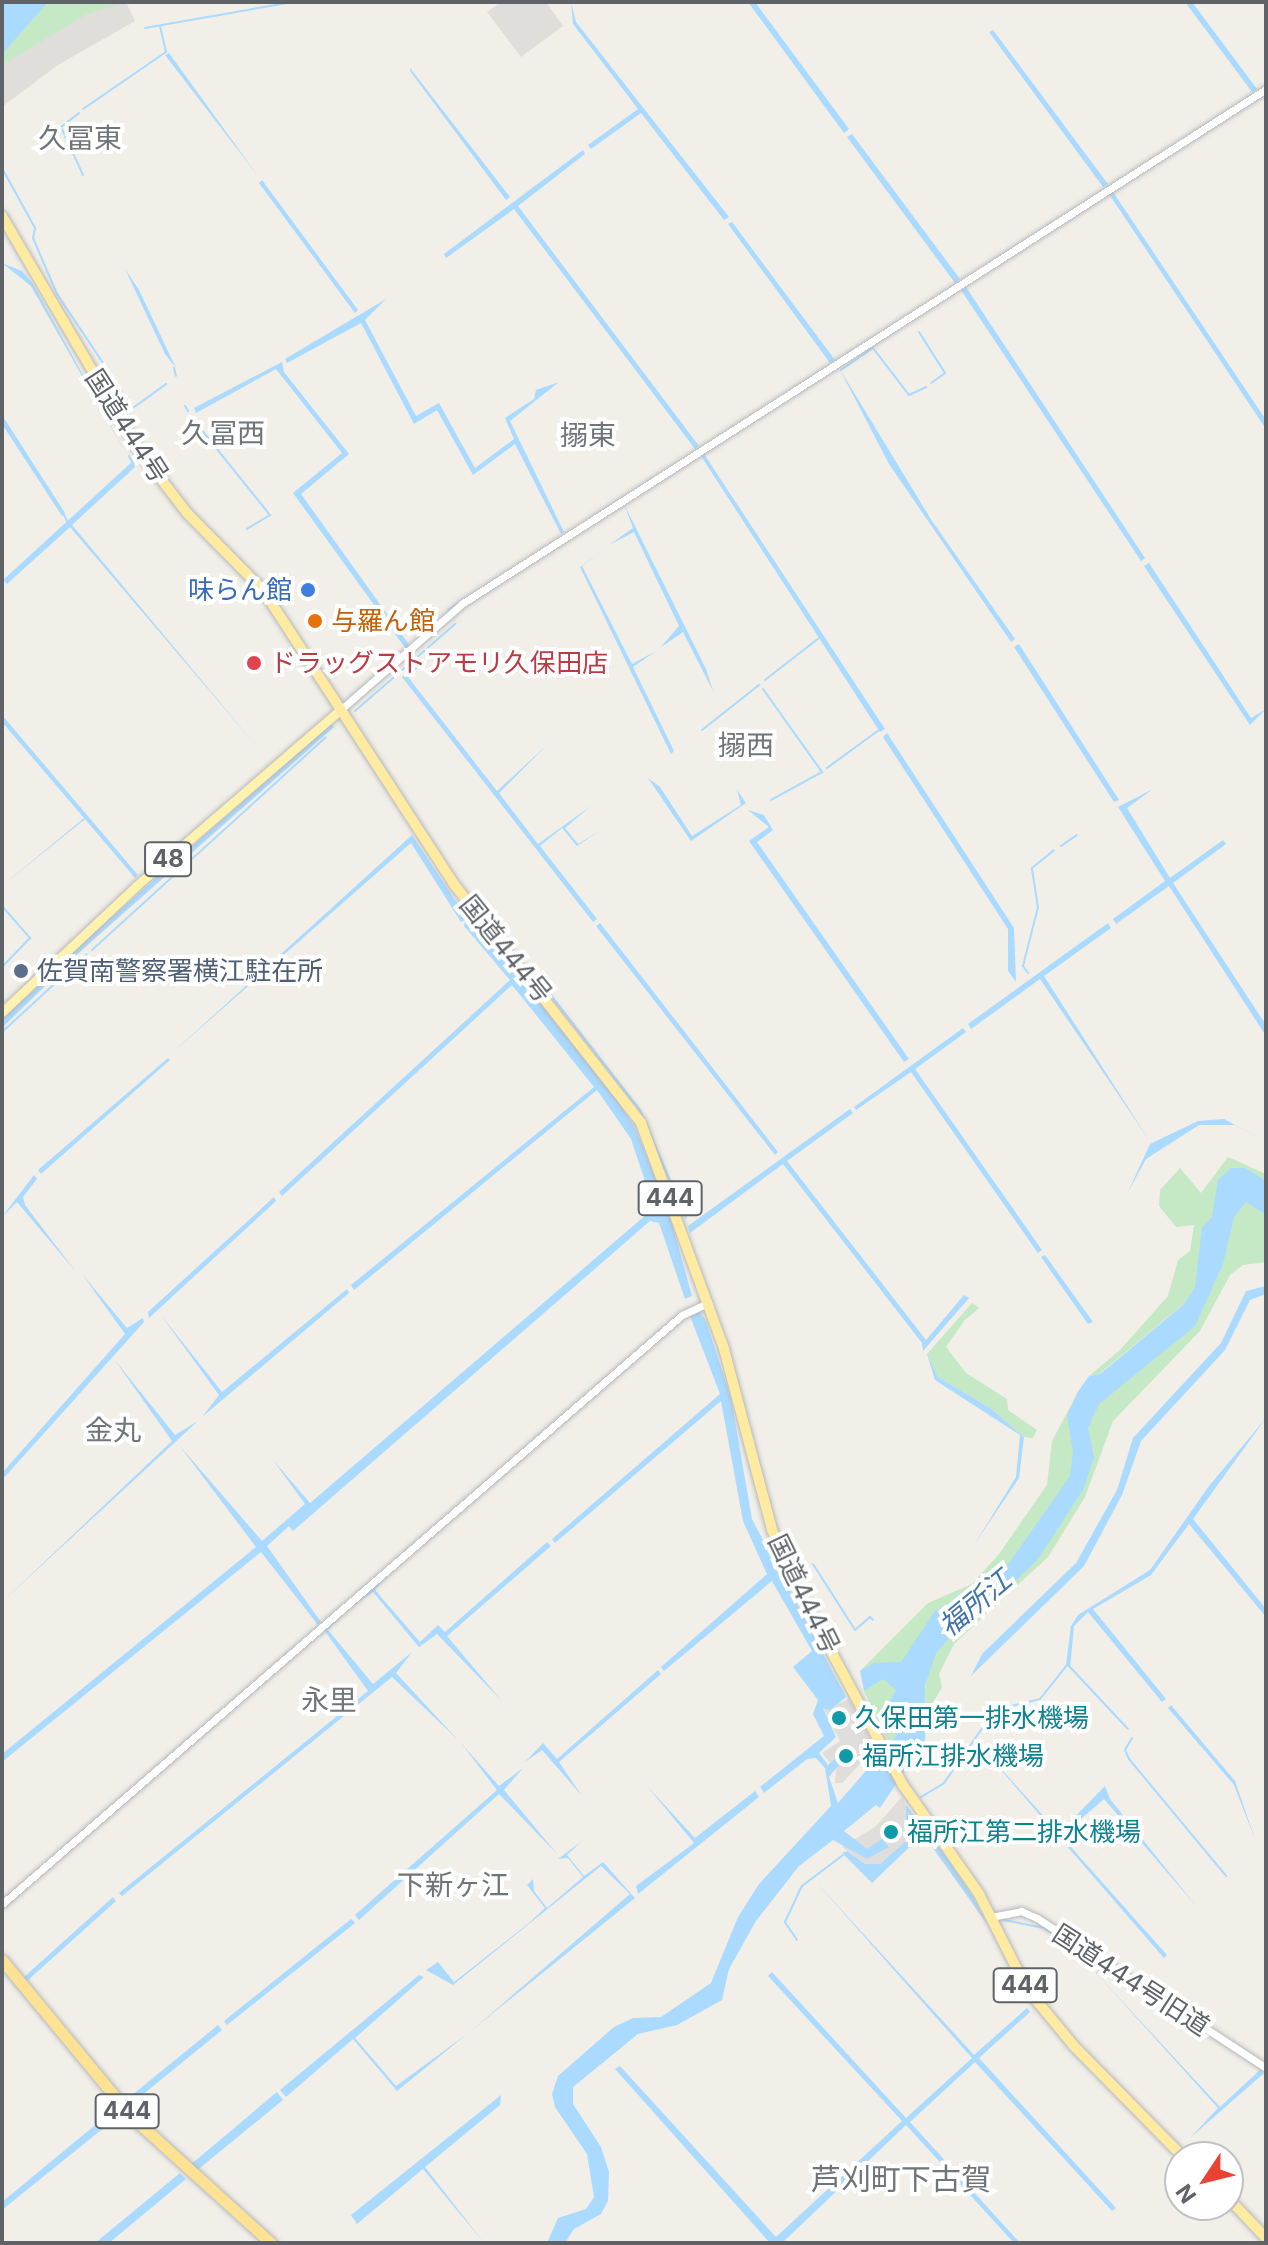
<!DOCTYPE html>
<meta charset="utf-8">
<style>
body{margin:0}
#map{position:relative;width:1268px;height:2245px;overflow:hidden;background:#f1efe8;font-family:Inter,"Noto Sans JP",sans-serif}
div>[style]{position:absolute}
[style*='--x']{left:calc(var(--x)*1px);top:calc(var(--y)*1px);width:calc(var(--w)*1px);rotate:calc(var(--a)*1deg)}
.industrial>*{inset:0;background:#e0deda}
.green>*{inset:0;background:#c5e8c5}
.water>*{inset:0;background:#aadaff}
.stream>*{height:2px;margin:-1px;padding:0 1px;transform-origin:1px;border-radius:1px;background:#aadaff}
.roads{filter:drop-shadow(0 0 2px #b5b8bc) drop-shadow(0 0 2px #b5b8bc)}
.tertiary>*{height:7px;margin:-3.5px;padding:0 3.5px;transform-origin:3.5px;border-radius:3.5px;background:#fff}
.primary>*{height:9px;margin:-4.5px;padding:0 4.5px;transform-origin:4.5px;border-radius:4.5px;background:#fff2af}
.trunk>*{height:10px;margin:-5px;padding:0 5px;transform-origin:5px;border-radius:5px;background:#feeaa1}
.motorway>*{height:11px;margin:-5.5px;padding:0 5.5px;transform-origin:5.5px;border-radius:5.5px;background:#fde293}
.dots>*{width:22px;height:22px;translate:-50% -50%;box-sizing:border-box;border:4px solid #fff;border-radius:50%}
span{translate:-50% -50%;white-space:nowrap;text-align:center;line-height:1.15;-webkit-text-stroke:8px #fff;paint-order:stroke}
.shield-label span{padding:2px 6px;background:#fff;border:2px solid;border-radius:6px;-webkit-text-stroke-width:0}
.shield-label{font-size:24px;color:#5f6368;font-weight:700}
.street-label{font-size:26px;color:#5f6368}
.shop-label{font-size:26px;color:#366cbe}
.right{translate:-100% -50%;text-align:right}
.food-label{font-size:26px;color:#c56008}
.left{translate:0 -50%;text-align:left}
.health-label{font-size:26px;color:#be3a42}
.service-label{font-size:26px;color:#4e5e75}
.culture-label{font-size:26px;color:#0d838f}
.neighbourhood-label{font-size:28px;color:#70757a}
.water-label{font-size:28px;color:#4174aa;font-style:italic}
.quarter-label{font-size:30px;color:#70757a}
.frame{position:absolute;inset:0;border:4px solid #5f6368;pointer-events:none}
.north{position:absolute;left:1164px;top:2141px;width:80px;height:80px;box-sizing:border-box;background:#fff;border:2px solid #bfc1c3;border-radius:50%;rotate:235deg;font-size:22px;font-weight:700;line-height:32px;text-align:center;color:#5f6368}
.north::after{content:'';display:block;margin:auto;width:28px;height:36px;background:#ea4335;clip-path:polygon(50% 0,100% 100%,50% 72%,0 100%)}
</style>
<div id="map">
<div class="industrial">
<div style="clip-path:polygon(126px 2px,135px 21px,58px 65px,2px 107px,2px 14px)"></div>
<div style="clip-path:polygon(501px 2px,546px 2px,563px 26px,521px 57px,487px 12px)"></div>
<div style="clip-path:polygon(849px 1699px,875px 1748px,842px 1783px,835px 1783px,836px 1770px,822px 1753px,840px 1741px,824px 1709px)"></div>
<div style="clip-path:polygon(902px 1797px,917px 1832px,880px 1864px,865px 1864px,842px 1847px,875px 1827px)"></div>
</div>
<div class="green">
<div style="clip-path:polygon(41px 2px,127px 2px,87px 14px,2px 65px,2px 46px)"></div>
<div style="clip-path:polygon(1228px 1157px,1266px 1174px,1266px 1185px,1239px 1173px,1197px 1293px,1099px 1374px,1089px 1376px,1120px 1350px,1168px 1296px,1178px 1260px,1190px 1251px,1194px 1225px,1176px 1227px,1159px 1206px,1160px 1190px,1180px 1168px,1201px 1193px)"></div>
<div style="clip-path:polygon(1241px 1197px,1266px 1207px,1266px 1262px,1243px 1265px,1230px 1275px,1200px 1331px,1113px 1421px,1085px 1497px,1048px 1557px,954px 1644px,939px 1674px,942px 1687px,927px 1713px,925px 1741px,912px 1760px,934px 1642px,994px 1596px,1079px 1488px,1090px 1403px,1190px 1322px,1230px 1209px)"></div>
<div style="clip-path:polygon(972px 1303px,979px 1308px,964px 1321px,946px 1347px,966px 1373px,1007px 1399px,1008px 1410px,1037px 1430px,1033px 1438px,1024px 1437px,990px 1408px,938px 1377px,927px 1354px)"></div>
<div style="clip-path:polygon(1079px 1390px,1074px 1474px,1014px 1564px,905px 1664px,860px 1671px,928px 1603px,972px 1584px,999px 1554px,1047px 1485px,1052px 1441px)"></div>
<div style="clip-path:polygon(904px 1675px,909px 1729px,870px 1771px,890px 1744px,864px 1691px,883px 1676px)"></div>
</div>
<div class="water">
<div style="clip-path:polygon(2px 2px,48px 2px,2px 54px)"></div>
<div style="clip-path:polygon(571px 2px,576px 22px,729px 217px,724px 220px,641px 113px,591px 149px,588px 145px,638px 109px,573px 24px)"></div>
<div style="clip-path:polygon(748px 2px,755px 2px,849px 129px,844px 133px)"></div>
<div style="clip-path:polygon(1185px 2px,1192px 2px,1257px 89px,1252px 92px)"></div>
<div style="clip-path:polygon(993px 30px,1108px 184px,1103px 187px,989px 32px)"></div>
<div style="clip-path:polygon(169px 53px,258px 176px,165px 55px)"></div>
<div style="clip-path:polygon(410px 68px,510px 197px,506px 200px,410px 71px)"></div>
<div style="clip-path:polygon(852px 134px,960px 279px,955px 283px,847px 137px)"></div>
<div style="clip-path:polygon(583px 150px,585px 154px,518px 206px,699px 446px,695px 449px,514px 209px,446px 258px,444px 254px)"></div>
<div style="clip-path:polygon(262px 180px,358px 310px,355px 313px,259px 183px)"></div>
<div style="clip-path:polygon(1113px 192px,1266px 420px,1266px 429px,1109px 194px)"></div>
<div style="clip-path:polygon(732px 222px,835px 360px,830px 363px,728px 224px)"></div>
<div style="clip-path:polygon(2px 263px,22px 271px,33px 284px,128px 457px,31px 286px)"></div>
<div style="clip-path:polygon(125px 269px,139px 290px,176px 368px,165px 354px)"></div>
<div style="clip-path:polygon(966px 287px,1145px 558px,1141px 561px,961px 290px)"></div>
<div style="clip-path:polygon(386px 299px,365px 320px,416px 416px,439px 403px,475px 468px,514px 439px,505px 418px,534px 399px,536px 390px,559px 382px,510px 421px,564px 532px,561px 534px,515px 444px,473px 475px,437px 410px,414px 424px,361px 323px,287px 363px,285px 359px)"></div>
<div style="clip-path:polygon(282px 362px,284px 372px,349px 454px,301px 494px,410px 646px,406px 649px,293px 493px,342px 453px,276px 369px,196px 413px,194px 408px)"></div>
<div style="clip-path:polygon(839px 368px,932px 521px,1015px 639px,1011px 642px,889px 464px)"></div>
<div style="clip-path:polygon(2px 415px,65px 513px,62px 516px,2px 424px)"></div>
<div style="clip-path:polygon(704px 454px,885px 729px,880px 732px,701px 456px)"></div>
<div style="clip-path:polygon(133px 461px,135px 467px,72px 525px,259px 749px,70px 527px,7px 584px,3px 580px)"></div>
<div style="clip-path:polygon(624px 504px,706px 669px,713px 691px,683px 632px,660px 648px,679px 626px,634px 532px,609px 545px,633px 528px)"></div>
<div style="clip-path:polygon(603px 550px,582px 566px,632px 664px,656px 651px,633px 667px,674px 751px,671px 754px,580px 567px)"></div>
<div style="clip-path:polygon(1149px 563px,1251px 718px,1266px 709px,1250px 725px,1144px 566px)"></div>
<div style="clip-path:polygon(1019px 644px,1119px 800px,1114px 802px,1014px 647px)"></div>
<div style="clip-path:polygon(419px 659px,423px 663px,408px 677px,497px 791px,547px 745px,499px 793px,538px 844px,591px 806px,565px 828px,578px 844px,598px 832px,577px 846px,562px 828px,540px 846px,597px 919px,593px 922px,402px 677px)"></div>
<div style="clip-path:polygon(2px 715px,138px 875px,135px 878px,85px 819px,2px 886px,84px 818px,2px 722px)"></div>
<div style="clip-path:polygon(331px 724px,334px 727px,83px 949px,2px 1028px,2px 1018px,87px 939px)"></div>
<div style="clip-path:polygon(887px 733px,1014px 928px,1016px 982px,1008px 971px,1008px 929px,883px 737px)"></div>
<div style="clip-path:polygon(648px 778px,660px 787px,692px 836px,741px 805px,737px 790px,746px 803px,691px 841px)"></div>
<div style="clip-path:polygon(1153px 789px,1127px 808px,1170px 878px,1223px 840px,1226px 844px,1173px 883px,1266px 1025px,1266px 1036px,1169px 886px,1116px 924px,1113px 919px,1165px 881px,1118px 807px)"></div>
<div style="clip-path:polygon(748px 810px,764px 815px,773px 830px,757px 842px,909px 1059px,904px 1062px,749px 841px,769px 827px)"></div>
<div style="clip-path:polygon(412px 835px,467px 918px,473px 918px,599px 1075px,635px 1127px,669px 1213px,692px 1296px,685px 1299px,659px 1223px,650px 1221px,293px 1531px,289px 1526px,267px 1546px,321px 1622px,318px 1625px,261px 1552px,2px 1762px,2px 1754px,256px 1547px,179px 1445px,262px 1541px,305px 1504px,273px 1460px,310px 1503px,654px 1208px,631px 1139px,597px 1090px,354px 1290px,351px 1285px,594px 1087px,512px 985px,282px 1196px,279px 1192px,510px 980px,464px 926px,465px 920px,461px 922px,411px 843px,171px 1054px)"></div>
<div style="clip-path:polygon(600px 923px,778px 1152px,775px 1155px,596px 926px)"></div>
<div style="clip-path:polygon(1108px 923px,1111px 928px,1044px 976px,1149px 1140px,1040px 979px,971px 1029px,968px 1024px)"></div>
<div style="clip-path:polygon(963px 1028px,966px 1032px,915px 1069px,1042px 1250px,1038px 1253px,911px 1072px,856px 1110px,854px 1107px)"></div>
<div style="clip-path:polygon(168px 1058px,170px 1060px,41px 1174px,38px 1170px)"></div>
<div style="clip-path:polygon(850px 1109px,853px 1113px,787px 1161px,926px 1340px,964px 1295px,969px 1298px,923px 1351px,922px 1343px,783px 1164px,690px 1233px,688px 1226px)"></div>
<div style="clip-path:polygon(1224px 1119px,1266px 1141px,1235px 1125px,1199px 1125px,1146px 1159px,1127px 1194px,1150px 1144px,1198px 1121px)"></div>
<div style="clip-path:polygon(1231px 1168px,1245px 1168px,1266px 1181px,1266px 1215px,1246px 1202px,1234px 1217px,1223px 1264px,1195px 1326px,1099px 1404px,1088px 1428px,1094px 1457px,1084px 1488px,1038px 1559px,997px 1599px,962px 1623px,936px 1653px,925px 1686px,925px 1741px,880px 1808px,876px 1805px,844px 1831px,867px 1849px,882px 1839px,889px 1847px,867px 1859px,833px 1840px,799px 1866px,756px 1921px,729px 1969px,722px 2000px,677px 2025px,638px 2034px,573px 2087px,573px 2104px,601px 2147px,609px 2172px,608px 2201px,601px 2214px,574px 2229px,565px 2243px,547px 2243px,558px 2218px,586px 2209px,594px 2197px,587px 2154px,555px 2107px,552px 2094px,558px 2076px,614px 2027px,633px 2018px,661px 2017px,711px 1983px,738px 1917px,759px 1884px,831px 1806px,825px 1768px,816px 1758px,807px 1759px,764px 1793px,760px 1787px,824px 1736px,813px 1714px,818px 1700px,793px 1667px,812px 1651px,772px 1581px,664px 1671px,661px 1667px,767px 1574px,743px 1521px,721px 1401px,555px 1543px,552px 1539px,720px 1394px,690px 1316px,700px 1312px,706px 1321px,731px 1398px,752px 1519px,846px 1697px,830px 1710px,823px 1708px,836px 1737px,819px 1753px,828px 1765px,837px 1757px,841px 1762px,829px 1777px,838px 1803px,897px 1735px,887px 1722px,878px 1722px,896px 1690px,883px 1679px,864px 1691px,860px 1671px,874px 1663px,901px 1662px,935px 1611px,977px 1589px,1007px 1566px,1070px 1476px,1073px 1452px,1067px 1415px,1079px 1390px,1089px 1376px,1100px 1374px,1183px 1305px,1195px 1288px,1202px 1227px,1212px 1217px,1218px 1180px)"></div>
<div style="clip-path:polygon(34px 1175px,37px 1179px,23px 1197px,25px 1205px,76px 1272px,17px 1202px,2px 1217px)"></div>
<div style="clip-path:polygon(274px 1197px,276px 1201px,149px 1318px,148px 1312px)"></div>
<div style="clip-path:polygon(1045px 1255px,1093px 1322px,1088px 1324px,1041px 1257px)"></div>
<div style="clip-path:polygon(82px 1274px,127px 1328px,143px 1318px,144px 1322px,2px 1480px,2px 1473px,125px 1334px)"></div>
<div style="clip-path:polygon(1266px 1286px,1266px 1294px,1250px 1300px,1225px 1350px,1141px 1441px,1122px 1495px,1084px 1566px,971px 1676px,982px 1654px,1076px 1563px,1117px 1490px,1133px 1438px,1221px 1343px,1246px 1291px)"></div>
<div style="clip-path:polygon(347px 1289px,349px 1293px,202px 1417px,219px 1395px,160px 1314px,222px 1392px)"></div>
<div style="clip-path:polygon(927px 1354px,938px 1377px,990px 1408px,1024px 1437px,1019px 1478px,974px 1545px,1016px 1477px,1020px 1435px,935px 1380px)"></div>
<div style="clip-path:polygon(114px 1359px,175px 1435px,198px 1421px,2px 1602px,172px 1441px)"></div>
<div style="clip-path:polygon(1266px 1418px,1193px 1519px,1266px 1609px,1266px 1617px,1189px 1524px,1151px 1575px,1093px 1609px,1166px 1699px,1162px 1702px,1088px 1612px,1074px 1626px,1070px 1668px,1066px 1665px,1071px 1626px,1078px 1615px,1150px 1570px,1209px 1486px)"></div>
<div style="clip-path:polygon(547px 1542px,551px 1546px,447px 1636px,501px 1700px,437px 1634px,419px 1647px,373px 1592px,349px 1608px,384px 1579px,375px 1590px,420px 1642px,438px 1625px,445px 1632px)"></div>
<div style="clip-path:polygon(345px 1612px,328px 1630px,373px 1684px,412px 1652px,396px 1673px,458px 1740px,392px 1677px,122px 1896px,119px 1893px,368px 1691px,324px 1630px)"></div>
<div style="clip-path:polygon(658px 1670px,661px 1674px,559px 1762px,582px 1796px,542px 1750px,525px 1762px,543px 1743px,557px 1759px)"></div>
<div style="clip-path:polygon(1171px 1705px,1235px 1781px,1256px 1842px,1234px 1785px,1168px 1708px)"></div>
<div style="clip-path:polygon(974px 1739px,1059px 1833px,1105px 1786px,1110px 1799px,1197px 1907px,1104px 1799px,1061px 1836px,1167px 1955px,1164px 1958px)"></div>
<div style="clip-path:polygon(461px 1743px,499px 1786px,523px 1768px,504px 1790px,558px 1855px,499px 1794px,359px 1920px,355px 1915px,497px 1790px)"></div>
<div style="clip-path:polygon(647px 1786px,695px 1838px,755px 1791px,759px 1797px,638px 1894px,636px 1886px,694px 1843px)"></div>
<div style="clip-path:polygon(906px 1805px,949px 1861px,973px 1897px,987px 1924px,923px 1834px,872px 1883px,842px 1853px,847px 1851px,865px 1864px,880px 1864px,916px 1832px,906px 1819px)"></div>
<div style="clip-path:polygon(582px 1841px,567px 1855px,584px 1876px,603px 1862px,635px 1898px,471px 2031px,630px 1894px,601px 1866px,453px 1985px,426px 1970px,438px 1962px,454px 1982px,529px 1923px,545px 1908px,527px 1885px,533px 1879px,534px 1891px,547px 1908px,583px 1877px,568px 1858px,558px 1859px)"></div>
<div style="clip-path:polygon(816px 1882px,974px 2055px,1027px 2008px,1030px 2012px,979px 2058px,1116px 2208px,1112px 2211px,975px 2062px,910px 2122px,1020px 2243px,1014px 2243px,906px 2125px,782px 2243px,770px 2243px,615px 2069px,620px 2066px,776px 2237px,902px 2121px,768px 1976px,772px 1972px,906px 2118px,972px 2058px)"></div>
<div style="clip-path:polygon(113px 1897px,116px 1901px,27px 1981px,24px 1977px)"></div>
<div style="clip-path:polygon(351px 1919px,355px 1923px,227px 2025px,224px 2021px)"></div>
<div style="clip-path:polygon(1096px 1973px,1220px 2107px,1261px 2069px,1263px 2074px,1190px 2138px,1218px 2108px)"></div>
<div style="clip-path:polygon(419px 1975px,424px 1977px,355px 2038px,396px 2086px,467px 2034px,397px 2091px,353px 2039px,286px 2097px,280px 2090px)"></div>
<div style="clip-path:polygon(218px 2025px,222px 2030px,130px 2105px,126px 2100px)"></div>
<div style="clip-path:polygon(277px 2092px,283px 2100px,195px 2172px,189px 2166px)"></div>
<div style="clip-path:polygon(501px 2095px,500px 2105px,425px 2167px,484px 2243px,423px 2169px,357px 2224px,351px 2215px)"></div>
<div style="clip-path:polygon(111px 2112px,116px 2118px,2px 2210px,2px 2202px)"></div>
<div style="clip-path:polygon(180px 2173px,186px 2179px,109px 2243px,95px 2243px)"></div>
</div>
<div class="stream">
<div style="--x:145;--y:28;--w:150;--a:-10"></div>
<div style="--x:83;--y:109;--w:101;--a:-34.5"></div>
<div style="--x:166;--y:52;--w:26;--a:-103"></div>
<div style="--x:79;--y:113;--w:23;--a:142"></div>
<div style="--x:61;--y:127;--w:53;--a:65.4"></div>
<div style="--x:2;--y:168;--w:68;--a:61.2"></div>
<div style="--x:35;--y:228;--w:10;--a:101"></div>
<div style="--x:33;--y:238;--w:61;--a:66.8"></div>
<div style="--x:57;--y:294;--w:137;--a:56.3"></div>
<div style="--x:133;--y:408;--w:41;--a:-36"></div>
<div style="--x:919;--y:332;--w:49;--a:57.6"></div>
<div style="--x:945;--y:373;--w:17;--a:144"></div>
<div style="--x:174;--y:368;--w:8;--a:76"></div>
<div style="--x:841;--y:370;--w:39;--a:-35"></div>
<div style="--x:873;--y:348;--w:59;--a:52.5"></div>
<div style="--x:909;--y:395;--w:19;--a:-25"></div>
<div style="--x:185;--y:406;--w:6;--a:59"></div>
<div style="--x:200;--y:428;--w:112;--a:51.2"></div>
<div style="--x:270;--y:515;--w:27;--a:149"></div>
<div style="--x:129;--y:456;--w:7;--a:63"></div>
<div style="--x:64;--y:515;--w:7;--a:63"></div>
<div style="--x:448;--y:610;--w:11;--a:-34"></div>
<div style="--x:765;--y:680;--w:68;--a:-37.9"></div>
<div style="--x:763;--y:689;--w:102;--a:54.6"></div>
<div style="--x:822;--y:772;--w:58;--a:151.2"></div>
<div style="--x:355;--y:711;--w:133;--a:-41"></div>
<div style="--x:702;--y:730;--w:73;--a:-38.3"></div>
<div style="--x:827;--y:768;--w:64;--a:-36.2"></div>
<div style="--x:1061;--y:846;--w:19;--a:-35"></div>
<div style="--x:2;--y:906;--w:43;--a:48.8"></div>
<div style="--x:30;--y:938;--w:40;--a:134"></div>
<div style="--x:92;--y:950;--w:316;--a:-42.3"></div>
<div style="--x:1028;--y:973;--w:9;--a:-126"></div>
<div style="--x:1023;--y:966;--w:61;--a:-75.7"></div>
<div style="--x:1038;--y:907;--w:39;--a:-99"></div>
<div style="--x:1032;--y:868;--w:28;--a:-39"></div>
<div style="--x:543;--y:985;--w:158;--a:52.2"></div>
<div style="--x:640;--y:1110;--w:117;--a:66.9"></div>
<div style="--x:2;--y:1032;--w:115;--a:-42.5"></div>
<div style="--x:813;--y:1564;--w:78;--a:57.5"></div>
<div style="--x:855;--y:1630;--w:20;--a:-41"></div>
<div style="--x:870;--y:1617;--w:4;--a:45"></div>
<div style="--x:1069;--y:1666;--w:86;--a:46.9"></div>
<div style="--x:1132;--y:1738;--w:14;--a:120"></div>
<div style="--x:1125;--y:1750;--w:10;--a:66"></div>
<div style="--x:1129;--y:1759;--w:152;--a:50.3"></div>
<div style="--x:921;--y:1797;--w:27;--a:-31"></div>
<div style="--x:944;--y:1783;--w:89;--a:-55.1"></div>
<div style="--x:995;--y:1710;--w:46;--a:-13.7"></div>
<div style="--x:1040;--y:1699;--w:43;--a:-51.5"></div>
<div style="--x:1004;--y:1920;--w:41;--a:11.3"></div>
<div style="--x:1044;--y:1928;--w:70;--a:34.6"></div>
<div style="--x:1102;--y:1968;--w:7;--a:135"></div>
<div style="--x:797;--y:1940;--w:22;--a:-124"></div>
<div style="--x:785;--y:1922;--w:40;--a:-65"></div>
<div style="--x:802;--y:1886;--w:51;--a:-37.1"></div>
</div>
<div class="roads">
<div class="tertiary">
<div style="--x:339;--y:711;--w:164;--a:-41.1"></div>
<div style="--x:463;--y:603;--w:953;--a:-32.62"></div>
<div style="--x:2;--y:1904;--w:900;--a:-40.9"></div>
<div style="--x:682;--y:1315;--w:29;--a:-25"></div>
<div style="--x:991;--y:1917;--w:31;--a:-11"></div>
<div style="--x:1021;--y:1911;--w:17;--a:24"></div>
<div style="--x:1037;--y:1918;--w:274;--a:33.2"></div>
</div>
<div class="primary">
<div style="--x:2;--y:1012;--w:184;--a:-43.2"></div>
<div style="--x:136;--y:886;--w:268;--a:-40.8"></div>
</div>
<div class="trunk">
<div style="--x:2;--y:216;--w:273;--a:59.7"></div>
<div style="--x:140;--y:452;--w:78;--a:52.3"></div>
<div style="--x:188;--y:514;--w:107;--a:45.4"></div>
<div style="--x:263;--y:590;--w:349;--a:57"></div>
<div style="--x:453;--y:883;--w:305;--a:51.9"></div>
<div style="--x:641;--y:1123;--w:241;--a:69.8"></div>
<div style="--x:724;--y:1349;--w:187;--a:75.1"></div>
<div style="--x:772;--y:1530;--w:71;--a:66"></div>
<div style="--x:801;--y:1595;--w:216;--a:61.8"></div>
<div style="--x:903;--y:1785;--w:133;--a:55.1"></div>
<div style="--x:979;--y:1894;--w:106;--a:63.2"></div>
<div style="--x:1027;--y:1989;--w:74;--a:50.5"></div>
<div style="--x:1074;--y:2046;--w:156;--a:45.5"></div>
<div style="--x:1228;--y:2198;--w:55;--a:46.5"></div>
</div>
<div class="motorway">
<div style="--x:2;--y:1960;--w:204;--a:50.4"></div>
<div style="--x:132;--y:2117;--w:188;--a:42.2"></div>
</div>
</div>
<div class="dots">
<div style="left:308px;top:590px;background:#3f7fe0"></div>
<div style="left:315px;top:621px;background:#e8710a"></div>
<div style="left:254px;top:663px;background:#e0444e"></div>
<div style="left:21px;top:971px;background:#5c6f8a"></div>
<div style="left:839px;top:1718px;background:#0f9aa8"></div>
<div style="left:846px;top:1756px;background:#0f9aa8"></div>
<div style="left:891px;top:1832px;background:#0f9aa8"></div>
</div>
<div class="shield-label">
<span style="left:168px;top:859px">48</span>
<span style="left:670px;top:1198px">444</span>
<span style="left:1025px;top:1985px">444</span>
<span style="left:127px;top:2111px">444</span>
</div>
<div class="street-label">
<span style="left:127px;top:426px;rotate:57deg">国道444号</span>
<span style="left:506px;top:949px;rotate:51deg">国道444号</span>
<span style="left:804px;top:1594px;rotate:64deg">国道444号</span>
<span style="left:1131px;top:1980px;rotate:33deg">国道444号旧道</span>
</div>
<div class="shop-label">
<span class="right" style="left:292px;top:590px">味らん館</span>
</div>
<div class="food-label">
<span class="left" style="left:331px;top:621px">与羅ん館</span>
</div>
<div class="health-label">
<span class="left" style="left:270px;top:663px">ドラッグストアモリ久保田店</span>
</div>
<div class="service-label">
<span class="left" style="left:37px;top:971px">佐賀南警察署横江駐在所</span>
</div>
<div class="culture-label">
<span class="left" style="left:855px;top:1718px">久保田第一排水機場</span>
<span class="left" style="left:862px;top:1756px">福所江排水機場</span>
<span class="left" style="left:907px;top:1832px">福所江第二排水機場</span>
</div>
<div class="neighbourhood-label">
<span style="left:80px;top:138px">久冨東</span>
<span style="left:223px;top:433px">久冨西</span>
<span style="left:588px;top:435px">搦東</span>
<span style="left:746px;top:745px">搦西</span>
<span style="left:113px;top:1430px">金丸</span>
<span style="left:329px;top:1700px">永里</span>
<span style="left:453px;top:1885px">下新ヶ江</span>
</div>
<div class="water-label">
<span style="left:975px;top:1603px;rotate:-40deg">福所江</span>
</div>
<div class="quarter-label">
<span style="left:901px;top:2179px">芦刈町下古賀</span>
</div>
<div class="frame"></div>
<div class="north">N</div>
</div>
